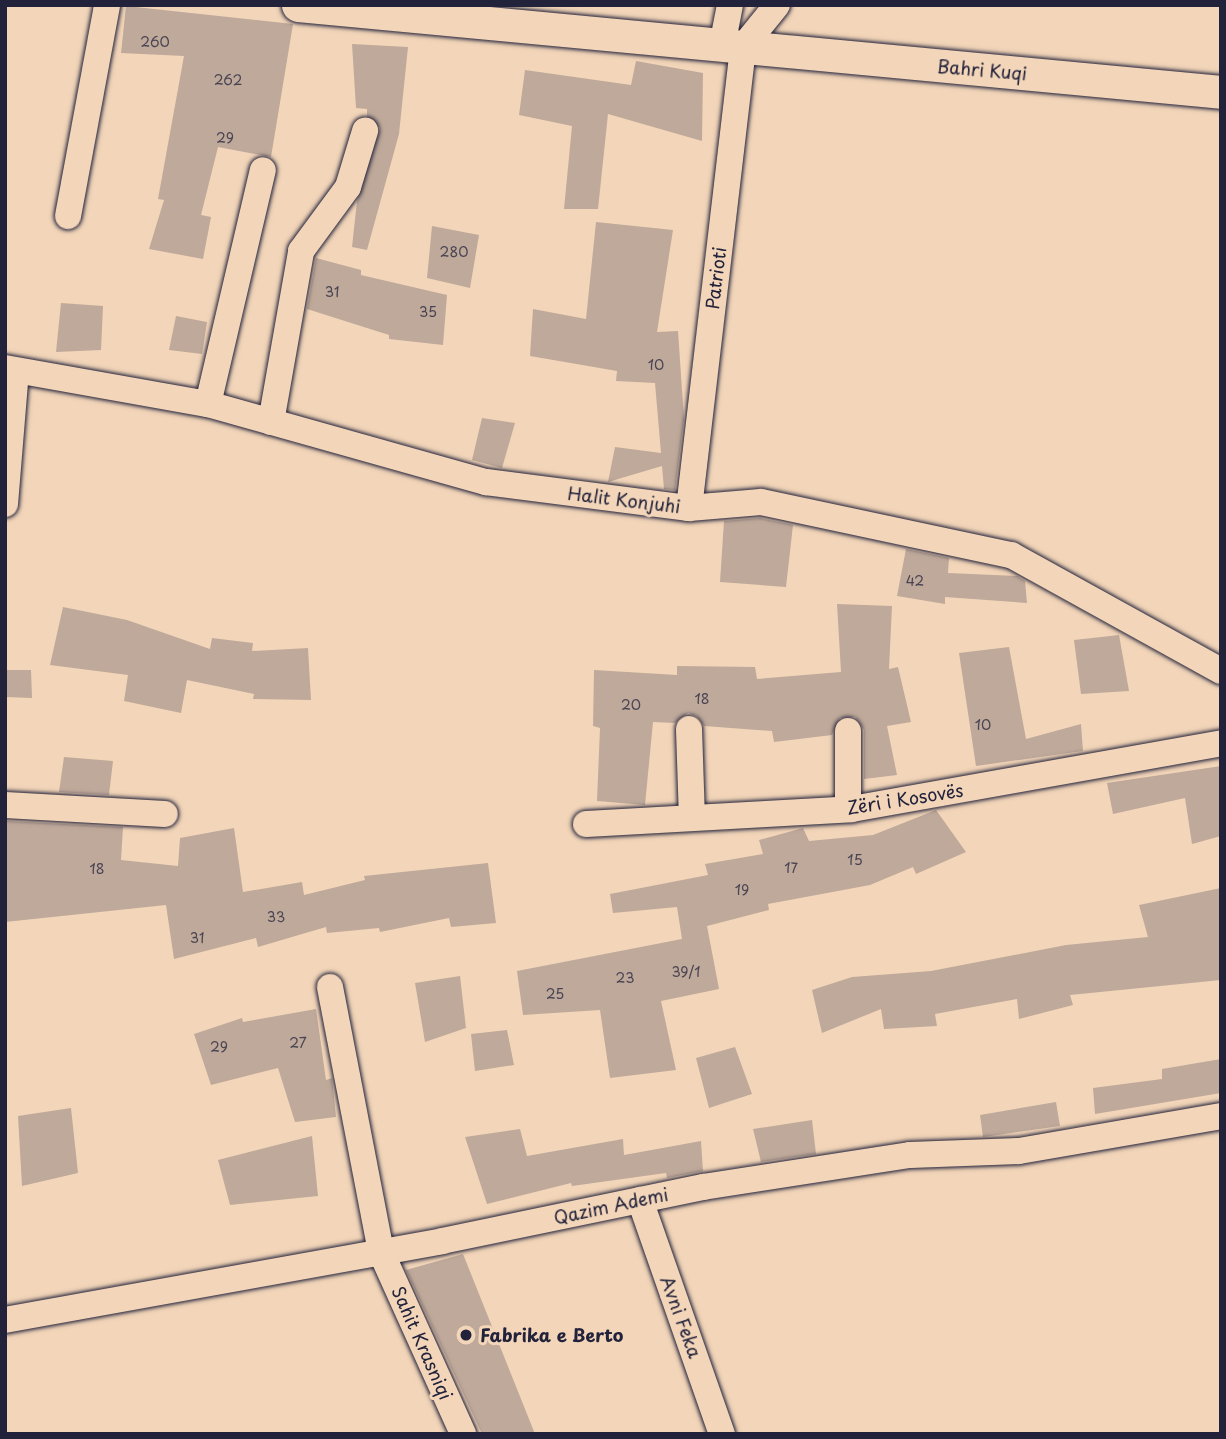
<!DOCTYPE html>
<meta charset="utf-8">
<style>
body{margin:0}
#map{position:relative;width:1226px;height:1439px;overflow:hidden;background:#f3d6b9;font-family:"Playpen Sans",sans-serif}
div>[style]{position:absolute}
[style*='--x']{left:calc(var(--x)*1px);top:calc(var(--y)*1px);width:calc(var(--w)*1px);rotate:calc(var(--a)*1deg)}
.building>*{inset:0;background:#bfa99a}
.roads{filter:drop-shadow(0 0 2px #22223b) drop-shadow(0 0 2px #22223b)}
.minor>*{height:26px;margin:-13px;padding:0 13px;transform-origin:13px;border-radius:13px;background:#f3d6b9}
.tertiary>*{height:33px;margin:-16.5px;padding:0 16.5px;transform-origin:16.5px;border-radius:16.5px;background:#f3d6b9}
.dots>*{width:19px;height:19px;translate:-50% -50%;box-sizing:border-box;border:4px solid #f3d6b9;border-radius:50%}
span{translate:-50% -50%;white-space:nowrap;text-align:center;line-height:1.15;-webkit-text-stroke:6px #f3d6b9;paint-order:stroke}
.number-label{font-size:14px;color:#494453}
.number-label span{-webkit-text-stroke-width:0}
.street-label{font-size:18px;color:#22223b}
.poi-label{font-size:18px;color:#22223b;font-weight:700}
.left{translate:0 -50%;text-align:left}
.frame{position:absolute;inset:0;border:7px solid #22223b;pointer-events:none}
</style>
<div id="map">
<div class="building">
<div style="clip-path:polygon(126px 6px,293px 24px,271px 157px,218px 147px,201px 215px,211px 217px,203px 259px,149px 249px,164px 200px,158px 199px,184px 56px,121px 53px)"></div>
<div style="clip-path:polygon(352px 44px,408px 47px,399px 134px,367px 250px,352px 247px,357px 201px,380px 128px,367px 116px,367px 109px,356px 108px)"></div>
<div style="clip-path:polygon(636px 61px,703px 73px,702px 141px,608px 114px,598px 209px,564px 209px,572px 126px,519px 115px,525px 70px,631px 85px)"></div>
<div style="clip-path:polygon(596px 222px,673px 230px,657px 332px,678px 331px,684px 419px,675px 490px,664px 489px,662px 466px,608px 482px,615px 447px,661px 453px,655px 383px,616px 381px,617px 371px,530px 356px,533px 309px,586px 319px)"></div>
<div style="clip-path:polygon(432px 226px,479px 235px,470px 288px,427px 278px)"></div>
<div style="clip-path:polygon(316px 258px,361px 270px,361px 275px,447px 295px,443px 345px,389px 339px,389px 335px,307px 309px)"></div>
<div style="clip-path:polygon(61px 303px,103px 306px,101px 350px,56px 352px)"></div>
<div style="clip-path:polygon(176px 316px,207px 322px,202px 354px,169px 350px)"></div>
<div style="clip-path:polygon(482px 418px,515px 423px,502px 468px,472px 460px)"></div>
<div style="clip-path:polygon(760px 518px,793px 525px,786px 587px,720px 582px,724px 521px)"></div>
<div style="clip-path:polygon(906px 549px,949px 558px,948px 573px,1017px 576px,1025px 581px,1027px 603px,945px 597px,945px 604px,897px 596px)"></div>
<div style="clip-path:polygon(837px 604px,892px 606px,889px 669px,898px 667px,911px 722px,887px 726px,897px 775px,864px 779px,864px 730px,855px 717px,840px 718px,832px 735px,774px 742px,772px 731px,704px 726px,697px 716px,688px 713px,675px 723px,653px 722px,645px 805px,597px 801px,600px 728px,593px 726px,594px 670px,677px 675px,677px 666px,755px 667px,757px 679px,841px 672px)"></div>
<div style="clip-path:polygon(63px 607px,127px 620px,210px 649px,212px 638px,253px 643px,252px 651px,308px 648px,311px 700px,253px 699px,254px 694px,187px 680px,181px 713px,124px 701px,128px 675px,50px 665px)"></div>
<div style="clip-path:polygon(1119px 635px,1129px 691px,1081px 694px,1074px 640px)"></div>
<div style="clip-path:polygon(1009px 647px,1026px 739px,1081px 724px,1083px 751px,976px 766px,959px 653px)"></div>
<div style="clip-path:polygon(5px 670px,31px 670px,32px 698px,5px 697px)"></div>
<div style="clip-path:polygon(64px 757px,113px 761px,109px 795px,59px 792px)"></div>
<div style="clip-path:polygon(1221px 766px,1221px 836px,1192px 844px,1185px 798px,1113px 814px,1107px 783px)"></div>
<div style="clip-path:polygon(936px 810px,966px 852px,916px 874px,913px 867px,870px 885px,768px 904px,769px 910px,707px 926px,719px 989px,661px 1001px,676px 1070px,610px 1078px,600px 1010px,523px 1015px,517px 971px,682px 939px,677px 907px,613px 913px,610px 894px,708px 875px,705px 864px,763px 854px,759px 840px,803px 828px,809px 841px,873px 835px)"></div>
<div style="clip-path:polygon(5px 821px,123px 827px,121px 860px,178px 866px,180px 838px,234px 828px,243px 892px,302px 882px,304px 895px,365px 880px,364px 876px,488px 863px,496px 923px,451px 927px,449px 918px,380px 932px,379px 928px,327px 933px,326px 927px,258px 947px,256px 938px,174px 959px,166px 905px,5px 922px)"></div>
<div style="clip-path:polygon(1221px 888px,1221px 980px,1070px 995px,1073px 1005px,1019px 1019px,1017px 999px,935px 1014px,937px 1026px,884px 1029px,881px 1009px,822px 1033px,812px 990px,852px 977px,931px 971px,1066px 945px,1148px 937px,1139px 905px)"></div>
<div style="clip-path:polygon(460px 976px,466px 1028px,425px 1042px,415px 983px)"></div>
<div style="clip-path:polygon(316px 1009px,326px 1080px,332px 1078px,336px 1117px,295px 1122px,278px 1068px,211px 1085px,194px 1034px,242px 1018px,243px 1022px)"></div>
<div style="clip-path:polygon(507px 1030px,514px 1065px,475px 1071px,471px 1034px)"></div>
<div style="clip-path:polygon(735px 1047px,752px 1094px,709px 1108px,696px 1058px)"></div>
<div style="clip-path:polygon(1221px 1059px,1221px 1093px,1095px 1114px,1093px 1088px,1162px 1079px,1162px 1069px)"></div>
<div style="clip-path:polygon(1056px 1102px,1060px 1126px,983px 1137px,980px 1115px)"></div>
<div style="clip-path:polygon(71px 1108px,78px 1173px,22px 1186px,18px 1116px)"></div>
<div style="clip-path:polygon(812px 1120px,816px 1154px,761px 1162px,753px 1129px)"></div>
<div style="clip-path:polygon(520px 1129px,527px 1156px,623px 1139px,624px 1155px,701px 1141px,703px 1171px,667px 1178px,666px 1173px,572px 1186px,571px 1183px,487px 1204px,465px 1137px)"></div>
<div style="clip-path:polygon(312px 1136px,318px 1196px,230px 1205px,218px 1160px)"></div>
<div style="clip-path:polygon(463px 1254px,535px 1434px,482px 1434px,406px 1270px)"></div>
</div>
<div class="roads">
<div class="minor">
<div style="--x:722;--y:46;--w:42;--a:-79"></div>
<div style="--x:68;--y:216;--w:215;--a:-79.5"></div>
<div style="--x:5;--y:368;--w:206;--a:10.1"></div>
<div style="--x:208;--y:404;--w:289;--a:15.7"></div>
<div style="--x:486;--y:482;--w:205;--a:7.3"></div>
<div style="--x:689;--y:508;--w:72;--a:-4.8"></div>
<div style="--x:761;--y:502;--w:256;--a:12"></div>
<div style="--x:1011;--y:555;--w:240;--a:28.9"></div>
<div style="--x:208;--y:404;--w:240;--a:-76.8"></div>
<div style="--x:271;--y:422;--w:174;--a:-80"></div>
<div style="--x:301;--y:251;--w:79;--a:-53.7"></div>
<div style="--x:348;--y:187;--w:59;--a:-73.1"></div>
<div style="--x:5;--y:504;--w:133;--a:-85.3"></div>
<div style="--x:689;--y:508;--w:464;--a:-83.3"></div>
<div style="--x:743;--y:47;--w:54;--a:-51"></div>
<div style="--x:689;--y:729;--w:89;--a:88.1"></div>
<div style="--x:848;--y:731;--w:78;--a:90"></div>
<div style="--x:5;--y:805;--w:160;--a:3.2"></div>
<div style="--x:586;--y:824;--w:266;--a:-3.2"></div>
<div style="--x:852;--y:809;--w:375;--a:-10.1"></div>
<div style="--x:330;--y:987;--w:270;--a:79.1"></div>
<div style="--x:381;--y:1252;--w:200;--a:65.7"></div>
<div style="--x:640;--y:1200;--w:248;--a:70.7"></div>
<div style="--x:5;--y:1320;--w:444;--a:-10.2"></div>
<div style="--x:442;--y:1241;--w:267;--a:-11.7"></div>
<div style="--x:703;--y:1187;--w:209;--a:-8.8"></div>
<div style="--x:910;--y:1155;--w:109;--a:-2.1"></div>
<div style="--x:1019;--y:1151;--w:205;--a:-9.8"></div>
</div>
<div class="tertiary">
<div style="--x:298;--y:5;--w:927;--a:5.38"></div>
</div>
</div>
<div class="dots">
<div style="left:466px;top:1335px;background:#22223b"></div>
</div>
<div class="number-label">
<span style="left:155px;top:42px">260</span>
<span style="left:228px;top:80px">262</span>
<span style="left:225px;top:138px">29</span>
<span style="left:454px;top:252px">280</span>
<span style="left:332px;top:292px">31</span>
<span style="left:428px;top:312px">35</span>
<span style="left:656px;top:365px">10</span>
<span style="left:915px;top:581px">42</span>
<span style="left:702px;top:699px">18</span>
<span style="left:631px;top:705px">20</span>
<span style="left:983px;top:725px">10</span>
<span style="left:855px;top:860px">15</span>
<span style="left:791px;top:868px">17</span>
<span style="left:97px;top:869px">18</span>
<span style="left:742px;top:890px">19</span>
<span style="left:276px;top:917px">33</span>
<span style="left:197px;top:938px">31</span>
<span style="left:686px;top:972px">39/1</span>
<span style="left:625px;top:978px">23</span>
<span style="left:555px;top:994px">25</span>
<span style="left:298px;top:1043px">27</span>
<span style="left:219px;top:1047px">29</span>
</div>
<div class="street-label">
<span style="left:982px;top:70px;rotate:5deg">Bahri Kuqi</span>
<span style="left:716px;top:278px;rotate:-83deg">Patrioti</span>
<span style="left:624px;top:500px;rotate:7deg">Halit Konjuhi</span>
<span style="left:905px;top:799px;rotate:-9deg">Zëri i Kosovës</span>
<span style="left:611px;top:1206px;rotate:-12deg">Qazim Ademi</span>
<span style="left:681px;top:1317px;rotate:70deg">Avni Feka</span>
<span style="left:422px;top:1343px;rotate:66deg">Sahit Krasniqi</span>
</div>
<div class="poi-label">
<span class="left" style="left:480px;top:1335px">Fabrika e Berto</span>
</div>
<div class="frame"></div>
</div>
